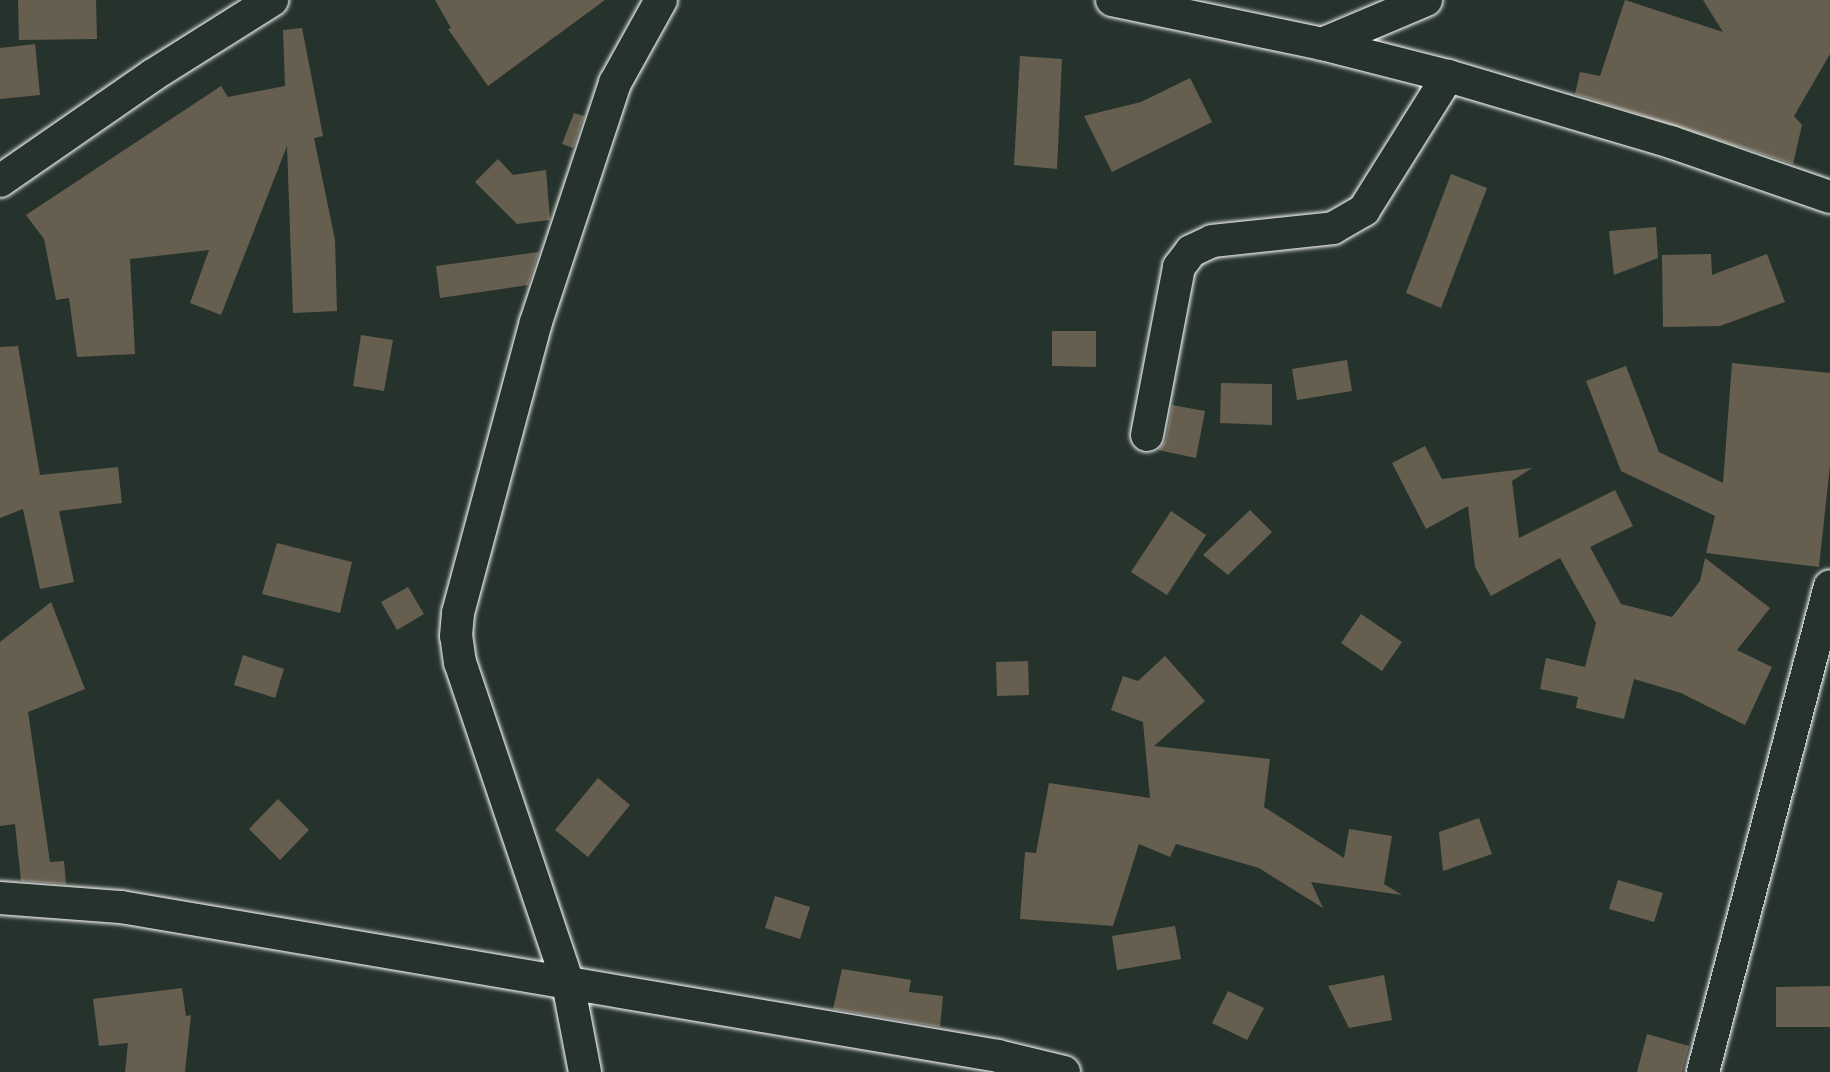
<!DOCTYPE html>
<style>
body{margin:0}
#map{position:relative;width:1830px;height:1072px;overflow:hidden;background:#26332d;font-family:Sriracha,sans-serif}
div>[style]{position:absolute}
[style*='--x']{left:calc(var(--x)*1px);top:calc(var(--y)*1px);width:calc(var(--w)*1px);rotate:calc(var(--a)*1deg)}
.building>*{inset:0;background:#665f4f}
.roads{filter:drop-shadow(0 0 2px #fff) drop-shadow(0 0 2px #fff)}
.minor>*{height:32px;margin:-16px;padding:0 16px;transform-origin:16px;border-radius:16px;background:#26332d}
span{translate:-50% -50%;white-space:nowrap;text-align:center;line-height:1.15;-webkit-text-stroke:7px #26332d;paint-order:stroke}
</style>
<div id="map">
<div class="building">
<div style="clip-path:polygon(18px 0,96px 0,97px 39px,19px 40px)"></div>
<div style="clip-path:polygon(435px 0,605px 0,488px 86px,448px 29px,451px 28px)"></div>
<div style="clip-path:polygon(1625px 0,1723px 32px,1703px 0,1830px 0,1830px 54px,1794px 116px,1802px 125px,1793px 164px,1575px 94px,1580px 72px,1600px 76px)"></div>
<div style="clip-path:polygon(302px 28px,323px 136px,314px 138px,335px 240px,337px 311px,293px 313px,287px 146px,221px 315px,190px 303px,209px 250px,130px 259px,135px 354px,77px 357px,69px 298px,56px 300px,44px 239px,26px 215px,221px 86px,228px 97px,285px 86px,283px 30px)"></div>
<div style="clip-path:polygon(35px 44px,40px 95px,0 99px,0 48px)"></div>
<div style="clip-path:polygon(1020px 56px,1062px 59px,1057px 169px,1014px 165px)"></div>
<div style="clip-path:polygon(1190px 78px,1212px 122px,1112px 172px,1084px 116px,1141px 102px)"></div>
<div style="clip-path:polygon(574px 113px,584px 116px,573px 148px,562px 144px)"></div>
<div style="clip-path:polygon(498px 159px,513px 175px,546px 170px,550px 220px,517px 224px,475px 182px)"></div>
<div style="clip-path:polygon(1451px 174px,1487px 188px,1441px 308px,1406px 293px)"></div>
<div style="clip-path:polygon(1656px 227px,1658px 258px,1614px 275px,1609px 231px)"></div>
<div style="clip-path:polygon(539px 252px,528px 285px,440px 298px,436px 266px)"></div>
<div style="clip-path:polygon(1711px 254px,1712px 275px,1767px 254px,1785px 302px,1720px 326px,1663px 327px,1662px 255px)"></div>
<div style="clip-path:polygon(1052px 331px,1096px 331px,1096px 367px,1052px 366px)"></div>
<div style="clip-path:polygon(361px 335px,393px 340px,384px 391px,353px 386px)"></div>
<div style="clip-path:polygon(18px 346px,40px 475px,118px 467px,122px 503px,59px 511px,74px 582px,40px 589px,23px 509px,0 518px,0 347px)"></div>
<div style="clip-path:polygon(1347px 360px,1352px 391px,1297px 400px,1292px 369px)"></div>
<div style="clip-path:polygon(1732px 363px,1830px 373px,1830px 465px,1819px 567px,1706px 553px,1715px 516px,1621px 471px,1586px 381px,1626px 366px,1659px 452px,1723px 483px)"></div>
<div style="clip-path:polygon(1221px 383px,1272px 384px,1272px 425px,1220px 423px)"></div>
<div style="clip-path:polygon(1172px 405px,1205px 411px,1196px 458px,1158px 450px,1166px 439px)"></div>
<div style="clip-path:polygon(1425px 446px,1442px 479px,1532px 468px,1512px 481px,1519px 538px,1615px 490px,1633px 526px,1590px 547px,1621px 604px,1672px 617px,1700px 581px,1705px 558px,1770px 608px,1737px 650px,1772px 667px,1745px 725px,1681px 693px,1634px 679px,1624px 719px,1576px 708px,1578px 697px,1540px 689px,1546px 658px,1585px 667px,1596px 623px,1560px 558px,1491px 596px,1475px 567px,1468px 506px,1426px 529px,1392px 463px)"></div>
<div style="clip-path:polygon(1250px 510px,1272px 532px,1228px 575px,1203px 555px)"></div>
<div style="clip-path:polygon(1171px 511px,1206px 535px,1167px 595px,1131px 572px)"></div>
<div style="clip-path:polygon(277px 543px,352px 562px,340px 613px,262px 594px)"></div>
<div style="clip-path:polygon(408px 587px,424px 614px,397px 630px,381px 602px)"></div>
<div style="clip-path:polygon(51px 602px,85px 689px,28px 712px,50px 862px,64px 861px,66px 884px,21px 881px,15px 824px,0 826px,0 642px)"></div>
<div style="clip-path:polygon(1361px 614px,1402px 642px,1382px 671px,1341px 643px)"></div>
<div style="clip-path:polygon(243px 655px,284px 669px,275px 698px,234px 685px)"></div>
<div style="clip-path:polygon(1165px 656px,1205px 701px,1154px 746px,1270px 759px,1264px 807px,1344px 858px,1349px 829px,1392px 836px,1384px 884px,1402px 895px,1311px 882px,1323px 908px,1259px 868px,1176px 844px,1170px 857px,1139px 844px,1113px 926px,1020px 919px,1025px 852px,1036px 853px,1049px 783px,1150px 798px,1143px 722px,1111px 710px,1123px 676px,1138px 681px)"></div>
<div style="clip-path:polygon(1028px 661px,1029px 695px,997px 696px,996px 662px)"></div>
<div style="clip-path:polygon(598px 778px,630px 805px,588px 857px,555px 830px)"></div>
<div style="clip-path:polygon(278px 799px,309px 830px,280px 860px,249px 829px)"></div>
<div style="clip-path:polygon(1479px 818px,1492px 854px,1443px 871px,1439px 832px)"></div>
<div style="clip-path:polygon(1618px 880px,1663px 893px,1654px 922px,1609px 909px)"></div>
<div style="clip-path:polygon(775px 896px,810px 907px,800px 939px,765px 928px)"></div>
<div style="clip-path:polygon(1175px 926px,1181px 959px,1117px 970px,1112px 936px)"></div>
<div style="clip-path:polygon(842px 969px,911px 980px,909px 992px,943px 996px,940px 1027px,833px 1009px)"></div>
<div style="clip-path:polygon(1384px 975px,1392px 1020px,1349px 1028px,1328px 986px)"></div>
<div style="clip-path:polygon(1830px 986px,1830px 1027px,1776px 1027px,1776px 987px)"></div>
<div style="clip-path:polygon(182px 988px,186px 1016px,191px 1015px,185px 1072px,125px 1072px,128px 1043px,99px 1046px,93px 999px)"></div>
<div style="clip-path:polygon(1228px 991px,1264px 1008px,1247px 1040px,1212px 1023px)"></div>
<div style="clip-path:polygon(1647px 1034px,1689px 1046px,1682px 1072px,1637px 1072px)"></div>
</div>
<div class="roads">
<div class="minor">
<div style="--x:1112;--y:0;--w:215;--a:11.8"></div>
<div style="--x:1322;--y:44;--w:130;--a:14.3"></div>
<div style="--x:1448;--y:76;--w:233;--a:16.5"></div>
<div style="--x:1671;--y:142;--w:168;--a:19.1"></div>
<div style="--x:1322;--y:44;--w:113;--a:-22.9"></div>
<div style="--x:0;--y:181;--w:186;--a:-34.7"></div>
<div style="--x:153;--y:75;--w:141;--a:-32.2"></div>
<div style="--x:1147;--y:435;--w:171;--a:-79.2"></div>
<div style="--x:1179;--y:267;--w:20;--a:-53"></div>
<div style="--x:1191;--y:251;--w:23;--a:-25"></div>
<div style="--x:1212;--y:241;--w:122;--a:-6.1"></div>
<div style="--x:1333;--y:228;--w:36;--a:-30"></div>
<div style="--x:1364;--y:210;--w:158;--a:-57.9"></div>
<div style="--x:0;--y:898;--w:121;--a:4.3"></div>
<div style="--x:121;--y:907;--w:890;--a:9.64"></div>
<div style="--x:998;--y:1056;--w:68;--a:13.6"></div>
<div style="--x:585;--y:1072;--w:91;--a:-100.8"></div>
<div style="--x:568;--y:983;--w:338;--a:-108.6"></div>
<div style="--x:460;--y:663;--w:27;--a:-98"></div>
<div style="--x:456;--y:636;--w:23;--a:-85"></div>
<div style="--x:458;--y:613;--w:301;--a:-75"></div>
<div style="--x:536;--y:322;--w:252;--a:-71.7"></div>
<div style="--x:615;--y:83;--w:95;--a:-61"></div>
<div style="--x:1703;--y:1072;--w:502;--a:-75.36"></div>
</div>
</div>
</div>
